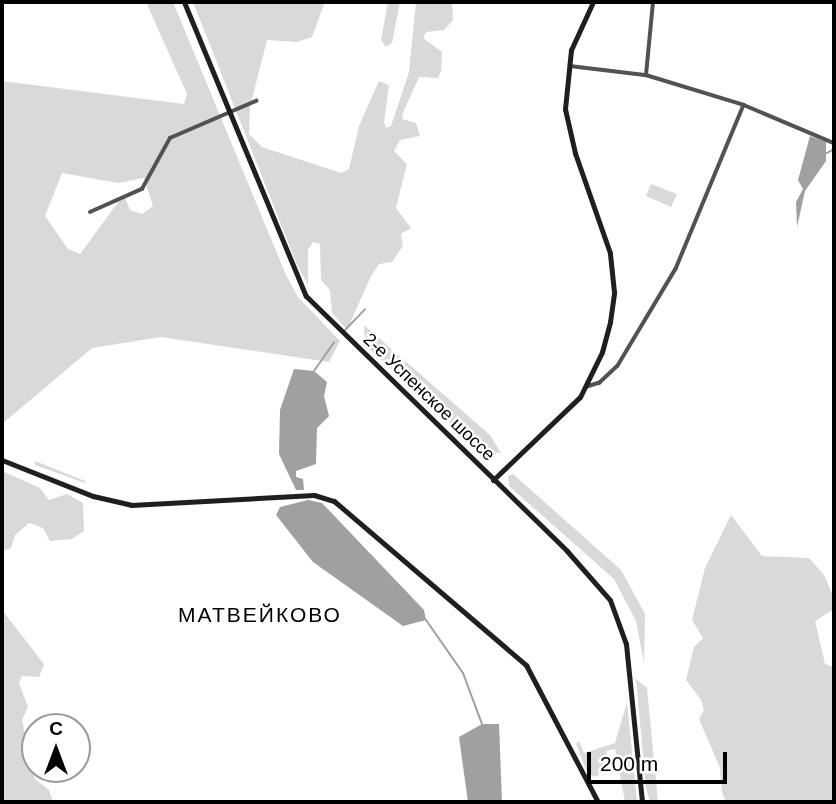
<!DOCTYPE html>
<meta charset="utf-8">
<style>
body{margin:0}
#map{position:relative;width:836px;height:804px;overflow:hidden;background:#fff;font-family:Arial,sans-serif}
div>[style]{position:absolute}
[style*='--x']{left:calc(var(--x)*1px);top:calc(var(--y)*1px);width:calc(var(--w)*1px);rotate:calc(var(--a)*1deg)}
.green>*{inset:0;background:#d9d9d9}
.water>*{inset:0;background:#a0a0a0}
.stream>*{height:2px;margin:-1px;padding:0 1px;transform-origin:1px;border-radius:1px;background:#a0a0a0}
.street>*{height:3.5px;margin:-1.75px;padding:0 1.75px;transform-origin:1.75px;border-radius:1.75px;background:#525252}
.secondary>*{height:5px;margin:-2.5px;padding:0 2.5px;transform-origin:2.5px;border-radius:2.5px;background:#1f1f1f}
span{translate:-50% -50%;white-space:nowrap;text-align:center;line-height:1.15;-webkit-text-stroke:5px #fff;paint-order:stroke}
.street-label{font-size:18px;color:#000}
.quarter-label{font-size:21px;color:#000;letter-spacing:2px}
.frame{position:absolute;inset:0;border:4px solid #000;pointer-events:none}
.north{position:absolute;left:21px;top:713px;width:70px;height:70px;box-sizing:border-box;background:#fff;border:2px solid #999;border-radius:50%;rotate:0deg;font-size:19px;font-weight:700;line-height:28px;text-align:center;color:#000}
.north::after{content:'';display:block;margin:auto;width:24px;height:32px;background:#000;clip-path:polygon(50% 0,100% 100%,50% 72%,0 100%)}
.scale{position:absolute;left:587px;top:752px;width:140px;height:32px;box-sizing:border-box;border:4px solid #000;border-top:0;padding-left:9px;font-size:21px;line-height:24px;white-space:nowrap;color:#000;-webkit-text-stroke:5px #fff;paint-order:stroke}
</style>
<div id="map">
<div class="green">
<div style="clip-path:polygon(evenodd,146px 2px,173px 2px,286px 275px,298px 297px,340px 341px,329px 362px,161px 337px,92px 348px,2px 424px,2px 81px,184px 104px,187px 94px,146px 2px,62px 173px,118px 183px,144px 178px,153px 206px,142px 214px,130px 210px,125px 198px,119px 201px,80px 254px,68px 249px,45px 216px,62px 173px)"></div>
<div style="clip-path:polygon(193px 2px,325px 2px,312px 37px,297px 42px,267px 40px,250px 107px,249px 134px,262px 147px,341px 173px,349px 169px,359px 126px,379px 81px,389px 85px,384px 122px,386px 128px,391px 126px,409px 72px,416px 2px,452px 2px,453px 20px,444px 30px,426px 32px,423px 38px,442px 52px,441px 71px,438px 78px,419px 77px,403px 113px,402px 119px,416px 123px,420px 136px,400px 140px,394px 151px,407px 164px,396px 208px,411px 228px,401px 234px,403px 246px,392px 262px,379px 264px,371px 276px,347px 330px,332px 313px,330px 290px,321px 280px,320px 244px,313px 242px,308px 250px,308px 285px,297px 265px)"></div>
<div style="clip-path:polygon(388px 2px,400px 2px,392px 43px,386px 47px,381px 40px)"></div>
<div style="clip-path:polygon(651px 184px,677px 194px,671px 207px,646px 196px)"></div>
<div style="clip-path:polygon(364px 325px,490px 435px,501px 453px,480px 451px,365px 345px)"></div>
<div style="clip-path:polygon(35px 461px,85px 481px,85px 483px,35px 465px)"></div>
<div style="clip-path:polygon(2px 471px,40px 488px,49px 500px,67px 494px,83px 503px,84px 531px,72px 539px,50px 541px,43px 528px,29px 523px,15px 535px,11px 548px,2px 551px)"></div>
<div style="clip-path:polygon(513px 474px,621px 570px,645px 614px,644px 663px,636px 621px,614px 579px,509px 486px,508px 476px)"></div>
<div style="clip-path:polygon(731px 515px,762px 556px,809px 558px,824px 575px,834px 598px,834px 609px,815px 621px,825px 664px,834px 667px,834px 802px,726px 802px,722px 792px,720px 768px,699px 719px,704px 710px,701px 700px,686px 680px,694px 647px,703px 638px,692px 620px,705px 568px)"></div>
<div style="clip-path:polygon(2px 610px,44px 664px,39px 677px,22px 676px,19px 683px,28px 707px,22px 720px,35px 779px,49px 790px,53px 802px,2px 802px)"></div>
<div style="clip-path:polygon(636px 679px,647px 688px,658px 802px,650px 802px,646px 788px)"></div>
<div style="clip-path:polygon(627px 702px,637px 802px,625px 802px,615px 749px,606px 751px,611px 767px,595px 777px,587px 772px,576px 744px,579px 741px,584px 753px,615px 743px)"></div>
</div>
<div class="water">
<div style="clip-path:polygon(810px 136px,826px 142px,826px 161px,805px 191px,797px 227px,796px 202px,803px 189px,798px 180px)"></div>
<div style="clip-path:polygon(294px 369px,314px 371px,327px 382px,324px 396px,329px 416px,317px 428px,316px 464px,296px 471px,296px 477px,303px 479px,304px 490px,296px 490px,279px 454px,280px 410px)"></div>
<div style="clip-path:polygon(308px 500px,322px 503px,424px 610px,426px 620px,403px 626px,313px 562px,276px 515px,280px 507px)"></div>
<div style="clip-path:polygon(482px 724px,499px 724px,502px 802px,468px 802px,459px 737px)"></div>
</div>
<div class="stream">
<div style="--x:825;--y:154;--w:10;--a:-29"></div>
<div style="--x:345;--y:330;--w:29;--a:-46"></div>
<div style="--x:314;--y:371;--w:35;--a:-55"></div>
<div style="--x:426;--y:620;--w:65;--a:55.1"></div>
<div style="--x:463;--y:673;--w:54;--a:69.6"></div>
</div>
<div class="street">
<div style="--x:570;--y:66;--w:77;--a:6.8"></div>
<div style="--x:646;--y:75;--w:102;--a:17"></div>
<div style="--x:744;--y:105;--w:178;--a:112.5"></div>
<div style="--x:676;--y:269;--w:113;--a:120.9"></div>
<div style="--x:618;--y:366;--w:25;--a:137"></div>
<div style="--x:600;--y:383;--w:14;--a:163"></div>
<div style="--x:646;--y:75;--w:73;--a:-84.5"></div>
<div style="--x:744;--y:105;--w:98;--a:22.9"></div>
<div style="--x:90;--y:212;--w:57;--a:-23.9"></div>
<div style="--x:142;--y:189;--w:58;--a:-61.2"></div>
<div style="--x:170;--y:138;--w:94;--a:-23.3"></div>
</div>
<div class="secondary">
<div style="--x:184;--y:2;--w:318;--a:67.5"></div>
<div style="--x:306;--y:296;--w:365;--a:44.3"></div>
<div style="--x:567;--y:551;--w:65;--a:48.7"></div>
<div style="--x:610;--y:600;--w:47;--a:70"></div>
<div style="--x:626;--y:644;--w:159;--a:84.2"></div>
<div style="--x:2;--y:460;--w:98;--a:21.6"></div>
<div style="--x:93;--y:496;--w:39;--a:13"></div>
<div style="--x:131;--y:505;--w:183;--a:-3.1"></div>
<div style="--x:314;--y:495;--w:21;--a:17"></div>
<div style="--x:334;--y:501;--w:253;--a:40.5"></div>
<div style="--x:526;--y:665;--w:155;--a:62.3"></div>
<div style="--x:493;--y:480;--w:120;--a:-43.7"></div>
<div style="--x:580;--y:397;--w:50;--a:-63.9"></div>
<div style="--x:602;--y:352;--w:31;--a:-75"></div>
<div style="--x:610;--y:322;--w:30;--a:-82"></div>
<div style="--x:614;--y:292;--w:39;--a:-96"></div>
<div style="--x:610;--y:253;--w:106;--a:-109.3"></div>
<div style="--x:575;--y:153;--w:45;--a:-102.8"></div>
<div style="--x:565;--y:109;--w:59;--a:-84.2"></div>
<div style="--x:571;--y:50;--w:53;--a:-65.4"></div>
</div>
<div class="street-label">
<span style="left:429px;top:397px;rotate:44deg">2-е Успенское шоссе</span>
</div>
<div class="quarter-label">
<span style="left:260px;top:615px">МАТВЕЙКОВО</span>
</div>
<div class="frame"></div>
<div class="north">С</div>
<div class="scale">200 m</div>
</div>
